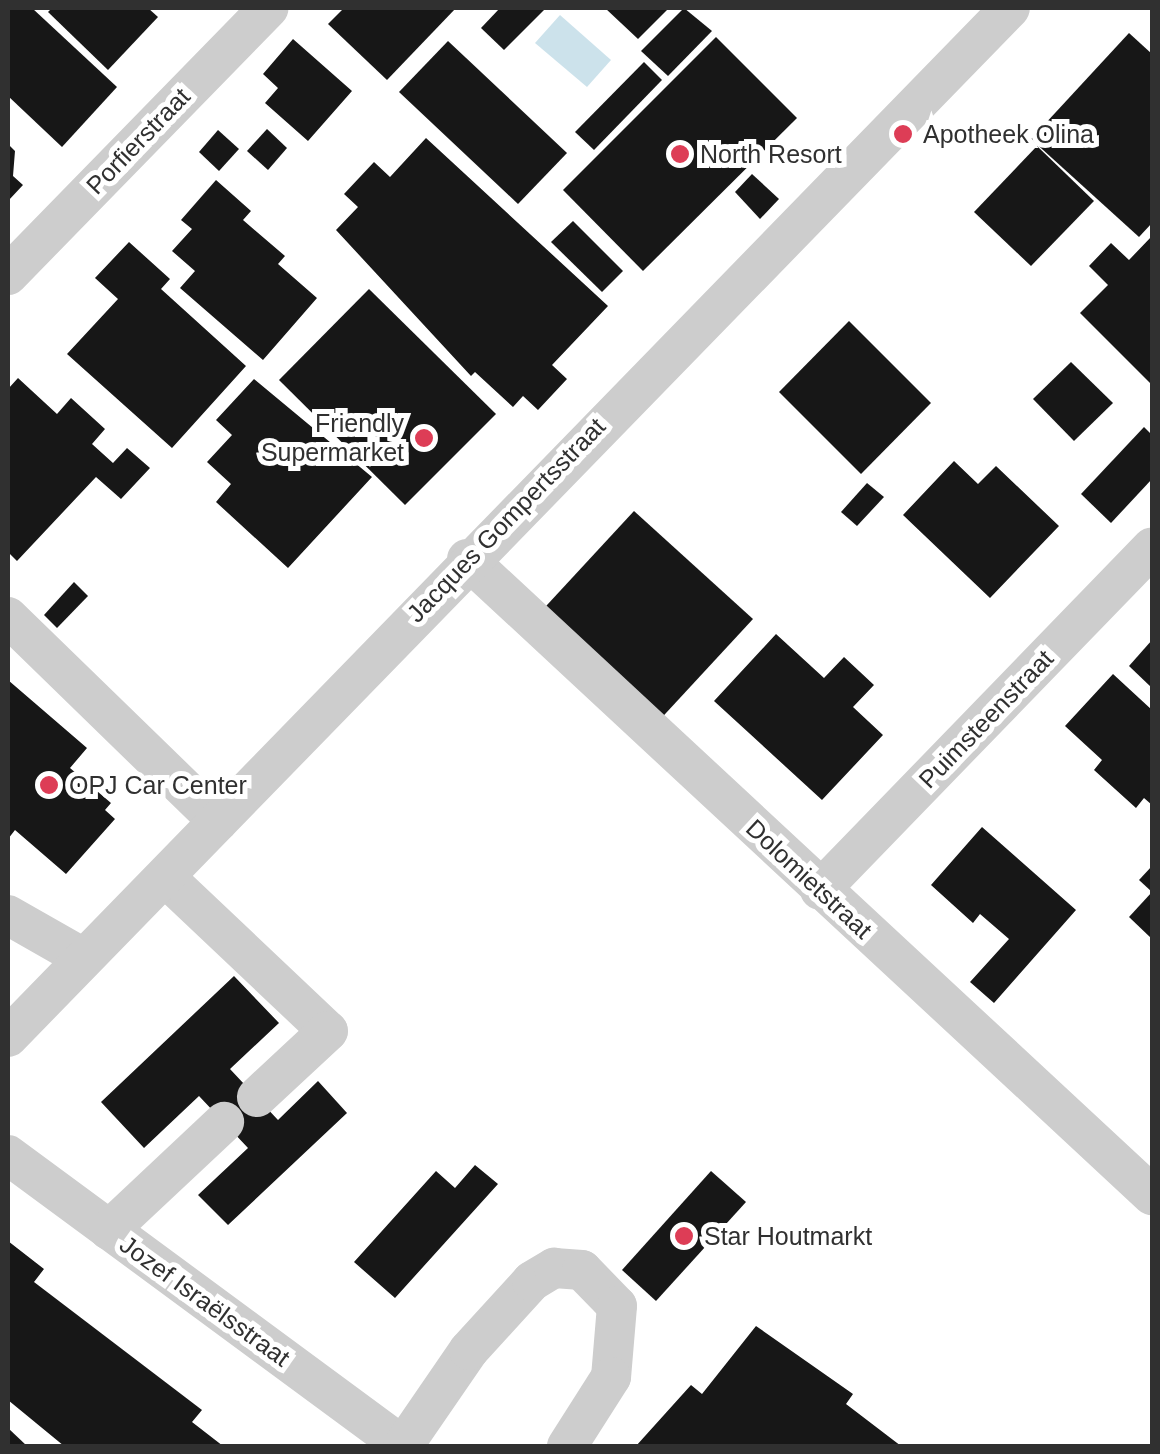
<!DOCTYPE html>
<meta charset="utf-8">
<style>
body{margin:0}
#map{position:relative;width:1160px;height:1454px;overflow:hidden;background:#fff;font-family:Helvetica,sans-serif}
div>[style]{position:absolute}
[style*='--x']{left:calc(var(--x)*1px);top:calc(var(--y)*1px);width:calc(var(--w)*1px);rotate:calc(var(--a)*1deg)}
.water>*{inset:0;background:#cce2eb}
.building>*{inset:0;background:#171717}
.minor>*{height:40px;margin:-20px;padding:0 20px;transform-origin:20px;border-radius:20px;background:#cdcdcd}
.dots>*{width:28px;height:28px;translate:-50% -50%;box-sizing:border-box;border:5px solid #fff;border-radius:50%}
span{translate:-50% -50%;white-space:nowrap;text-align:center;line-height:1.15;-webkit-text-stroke:10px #fff;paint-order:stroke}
.poi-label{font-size:25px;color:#303030}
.left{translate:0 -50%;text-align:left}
.right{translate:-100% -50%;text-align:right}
.street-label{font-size:25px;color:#303030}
.frame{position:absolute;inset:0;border:10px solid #303030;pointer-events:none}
</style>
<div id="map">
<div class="water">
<div style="clip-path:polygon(560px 15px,611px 60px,587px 87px,535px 43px)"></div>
</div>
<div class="building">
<div style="clip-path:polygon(8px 8px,32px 8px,117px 87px,62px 147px,8px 96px)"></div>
<div style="clip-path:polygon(52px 8px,148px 8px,158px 17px,108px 70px,48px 12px)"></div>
<div style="clip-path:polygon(344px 8px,456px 8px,387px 80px,328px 24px)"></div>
<div style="clip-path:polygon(500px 8px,546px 8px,504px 50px,481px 28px)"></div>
<div style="clip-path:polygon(605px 8px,669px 8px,638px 39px)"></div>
<div style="clip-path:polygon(684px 8px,712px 31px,668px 76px,641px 51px)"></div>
<div style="clip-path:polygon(1129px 33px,1152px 54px,1152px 223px,1139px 237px,1031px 139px)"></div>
<div style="clip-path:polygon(716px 37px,797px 118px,643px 271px,563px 190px)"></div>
<div style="clip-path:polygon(293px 39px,352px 91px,308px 141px,265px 103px,278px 88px,263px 74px)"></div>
<div style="clip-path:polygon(448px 41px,567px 153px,518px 204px,399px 92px)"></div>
<div style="clip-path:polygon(644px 62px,662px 80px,594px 150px,575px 132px)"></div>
<div style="clip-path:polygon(267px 129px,287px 148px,268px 170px,247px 151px)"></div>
<div style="clip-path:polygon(218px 130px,239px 149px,219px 171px,199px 152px)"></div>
<div style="clip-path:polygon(426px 138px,608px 306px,552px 365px,567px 379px,538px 410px,523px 396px,513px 407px,475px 372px,471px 376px,336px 230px,358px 207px,344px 194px,374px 162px,390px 177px)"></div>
<div style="clip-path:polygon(8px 144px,15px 151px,13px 176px,23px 185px,8px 201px)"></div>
<div style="clip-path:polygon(1037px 146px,1094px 201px,1031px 266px,974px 212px)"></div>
<div style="clip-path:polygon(752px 174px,779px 199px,760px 219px,735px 192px)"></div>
<div style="clip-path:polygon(216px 180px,251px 211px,243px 220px,285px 256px,278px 264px,317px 298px,263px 360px,180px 288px,195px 271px,172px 251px,192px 229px,181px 220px)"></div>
<div style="clip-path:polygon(573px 221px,623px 271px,602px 292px,551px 242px)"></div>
<div style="clip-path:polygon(1152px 236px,1152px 385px,1080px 313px,1108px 285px,1089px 266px,1111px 243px,1129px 260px)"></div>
<div style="clip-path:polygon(129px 242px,170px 279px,161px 289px,246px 366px,172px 448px,67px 354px,118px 299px,95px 278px)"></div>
<div style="clip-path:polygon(369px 289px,496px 414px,405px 505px,279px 380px)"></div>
<div style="clip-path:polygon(849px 321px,931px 403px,861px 474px,779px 392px)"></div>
<div style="clip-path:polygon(1071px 362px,1113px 403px,1074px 441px,1033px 399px)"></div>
<div style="clip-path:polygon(18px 378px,57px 414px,71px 398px,105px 429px,92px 444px,113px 463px,127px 448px,150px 468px,121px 499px,96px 477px,17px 561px,8px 552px,8px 389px)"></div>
<div style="clip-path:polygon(254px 379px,372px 477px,288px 568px,216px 502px,231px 484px,207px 462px,232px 435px,216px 420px)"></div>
<div style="clip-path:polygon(1144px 427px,1152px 435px,1152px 479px,1111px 523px,1081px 494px)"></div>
<div style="clip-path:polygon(954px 461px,978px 484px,996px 466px,1059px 526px,990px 598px,903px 515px)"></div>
<div style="clip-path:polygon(867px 483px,884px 497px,857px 526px,841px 512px)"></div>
<div style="clip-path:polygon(634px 511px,753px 619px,654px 726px,535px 618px)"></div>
<div style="clip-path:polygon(74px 582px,88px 596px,57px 628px,44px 615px)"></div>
<div style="clip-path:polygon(776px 634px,824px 678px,844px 657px,874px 685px,853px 707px,883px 735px,822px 800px,714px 701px)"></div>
<div style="clip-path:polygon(1152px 640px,1152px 688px,1129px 666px)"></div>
<div style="clip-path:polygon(1113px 674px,1152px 710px,1152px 805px,1144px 798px,1136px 808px,1094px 770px,1102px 760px,1065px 726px)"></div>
<div style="clip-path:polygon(8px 680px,87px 748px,70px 768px,111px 803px,105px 810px,115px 819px,66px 874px,15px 830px,8px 839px)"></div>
<div style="clip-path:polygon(982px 827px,1076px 910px,994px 1003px,970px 982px,1009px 939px,980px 914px,973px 923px,931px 885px)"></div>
<div style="clip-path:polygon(1152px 866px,1152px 892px,1139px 880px)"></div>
<div style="clip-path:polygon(1152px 892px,1152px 939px,1129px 917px)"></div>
<div style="clip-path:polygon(234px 976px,279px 1023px,230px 1069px,278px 1120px,318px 1081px,347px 1113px,228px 1225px,198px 1195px,248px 1148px,199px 1096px,144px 1148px,101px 1102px)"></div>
<div style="clip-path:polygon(475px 1165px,498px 1184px,395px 1298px,354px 1262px,436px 1171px,455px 1188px)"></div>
<div style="clip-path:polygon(711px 1171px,746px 1202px,656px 1301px,622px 1270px)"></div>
<div style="clip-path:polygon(8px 1241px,44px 1269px,34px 1282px,202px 1410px,192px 1422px,223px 1446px,64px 1446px,8px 1400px)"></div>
<div style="clip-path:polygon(756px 1326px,853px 1394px,846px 1404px,901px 1446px,636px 1446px,691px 1385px,702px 1394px)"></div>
<div style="clip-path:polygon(8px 1428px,27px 1446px,8px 1446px)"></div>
</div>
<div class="minor">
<div style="--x:8;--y:275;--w:373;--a:-45.7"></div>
<div style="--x:467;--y:559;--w:935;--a:42.88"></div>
<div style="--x:8;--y:617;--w:293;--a:44.2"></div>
<div style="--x:165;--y:877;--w:224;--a:43.4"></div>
<div style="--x:328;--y:1031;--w:97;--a:137.1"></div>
<div style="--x:820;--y:890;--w:477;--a:-45.9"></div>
<div style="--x:8;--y:915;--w:83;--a:29.7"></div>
<div style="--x:8;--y:1037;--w:1436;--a:-45.76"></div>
<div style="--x:8;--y:1155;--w:491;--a:36.4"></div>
<div style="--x:109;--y:1230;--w:158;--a:-43.2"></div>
<div style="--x:403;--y:1446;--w:116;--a:-55.5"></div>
<div style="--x:469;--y:1350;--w:93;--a:-47.6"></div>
<div style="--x:532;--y:1281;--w:26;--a:-31"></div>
<div style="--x:554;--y:1268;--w:28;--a:4"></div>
<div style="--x:582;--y:1270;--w:50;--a:45.8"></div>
<div style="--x:617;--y:1306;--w:71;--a:94.8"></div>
<div style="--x:611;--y:1377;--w:82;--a:122.5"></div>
</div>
<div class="dots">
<div style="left:903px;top:134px;background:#dd3d56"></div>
<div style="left:680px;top:154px;background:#dd3d56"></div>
<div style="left:424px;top:438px;background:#dd3d56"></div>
<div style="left:49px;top:785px;background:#dd3d56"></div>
<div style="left:684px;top:1236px;background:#dd3d56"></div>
</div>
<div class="poi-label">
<span class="left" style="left:923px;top:134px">Apotheek Olina</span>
<span class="left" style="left:700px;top:154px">North Resort</span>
<span class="right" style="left:404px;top:438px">Friendly<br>Supermarket</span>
<span class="left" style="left:69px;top:785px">OPJ Car Center</span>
<span class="left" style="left:704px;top:1236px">Star Houtmarkt</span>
</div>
<div class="street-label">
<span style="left:138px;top:141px;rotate:-46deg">Porfierstraat</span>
<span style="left:506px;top:520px;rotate:-46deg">Jacques Gompertsstraat</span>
<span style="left:986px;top:719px;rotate:-46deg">Puimsteenstraat</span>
<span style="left:809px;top:879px;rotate:43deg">Dolomietstraat</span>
<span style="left:205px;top:1301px;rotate:36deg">Jozef Israëlsstraat</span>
</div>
<div class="frame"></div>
</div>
